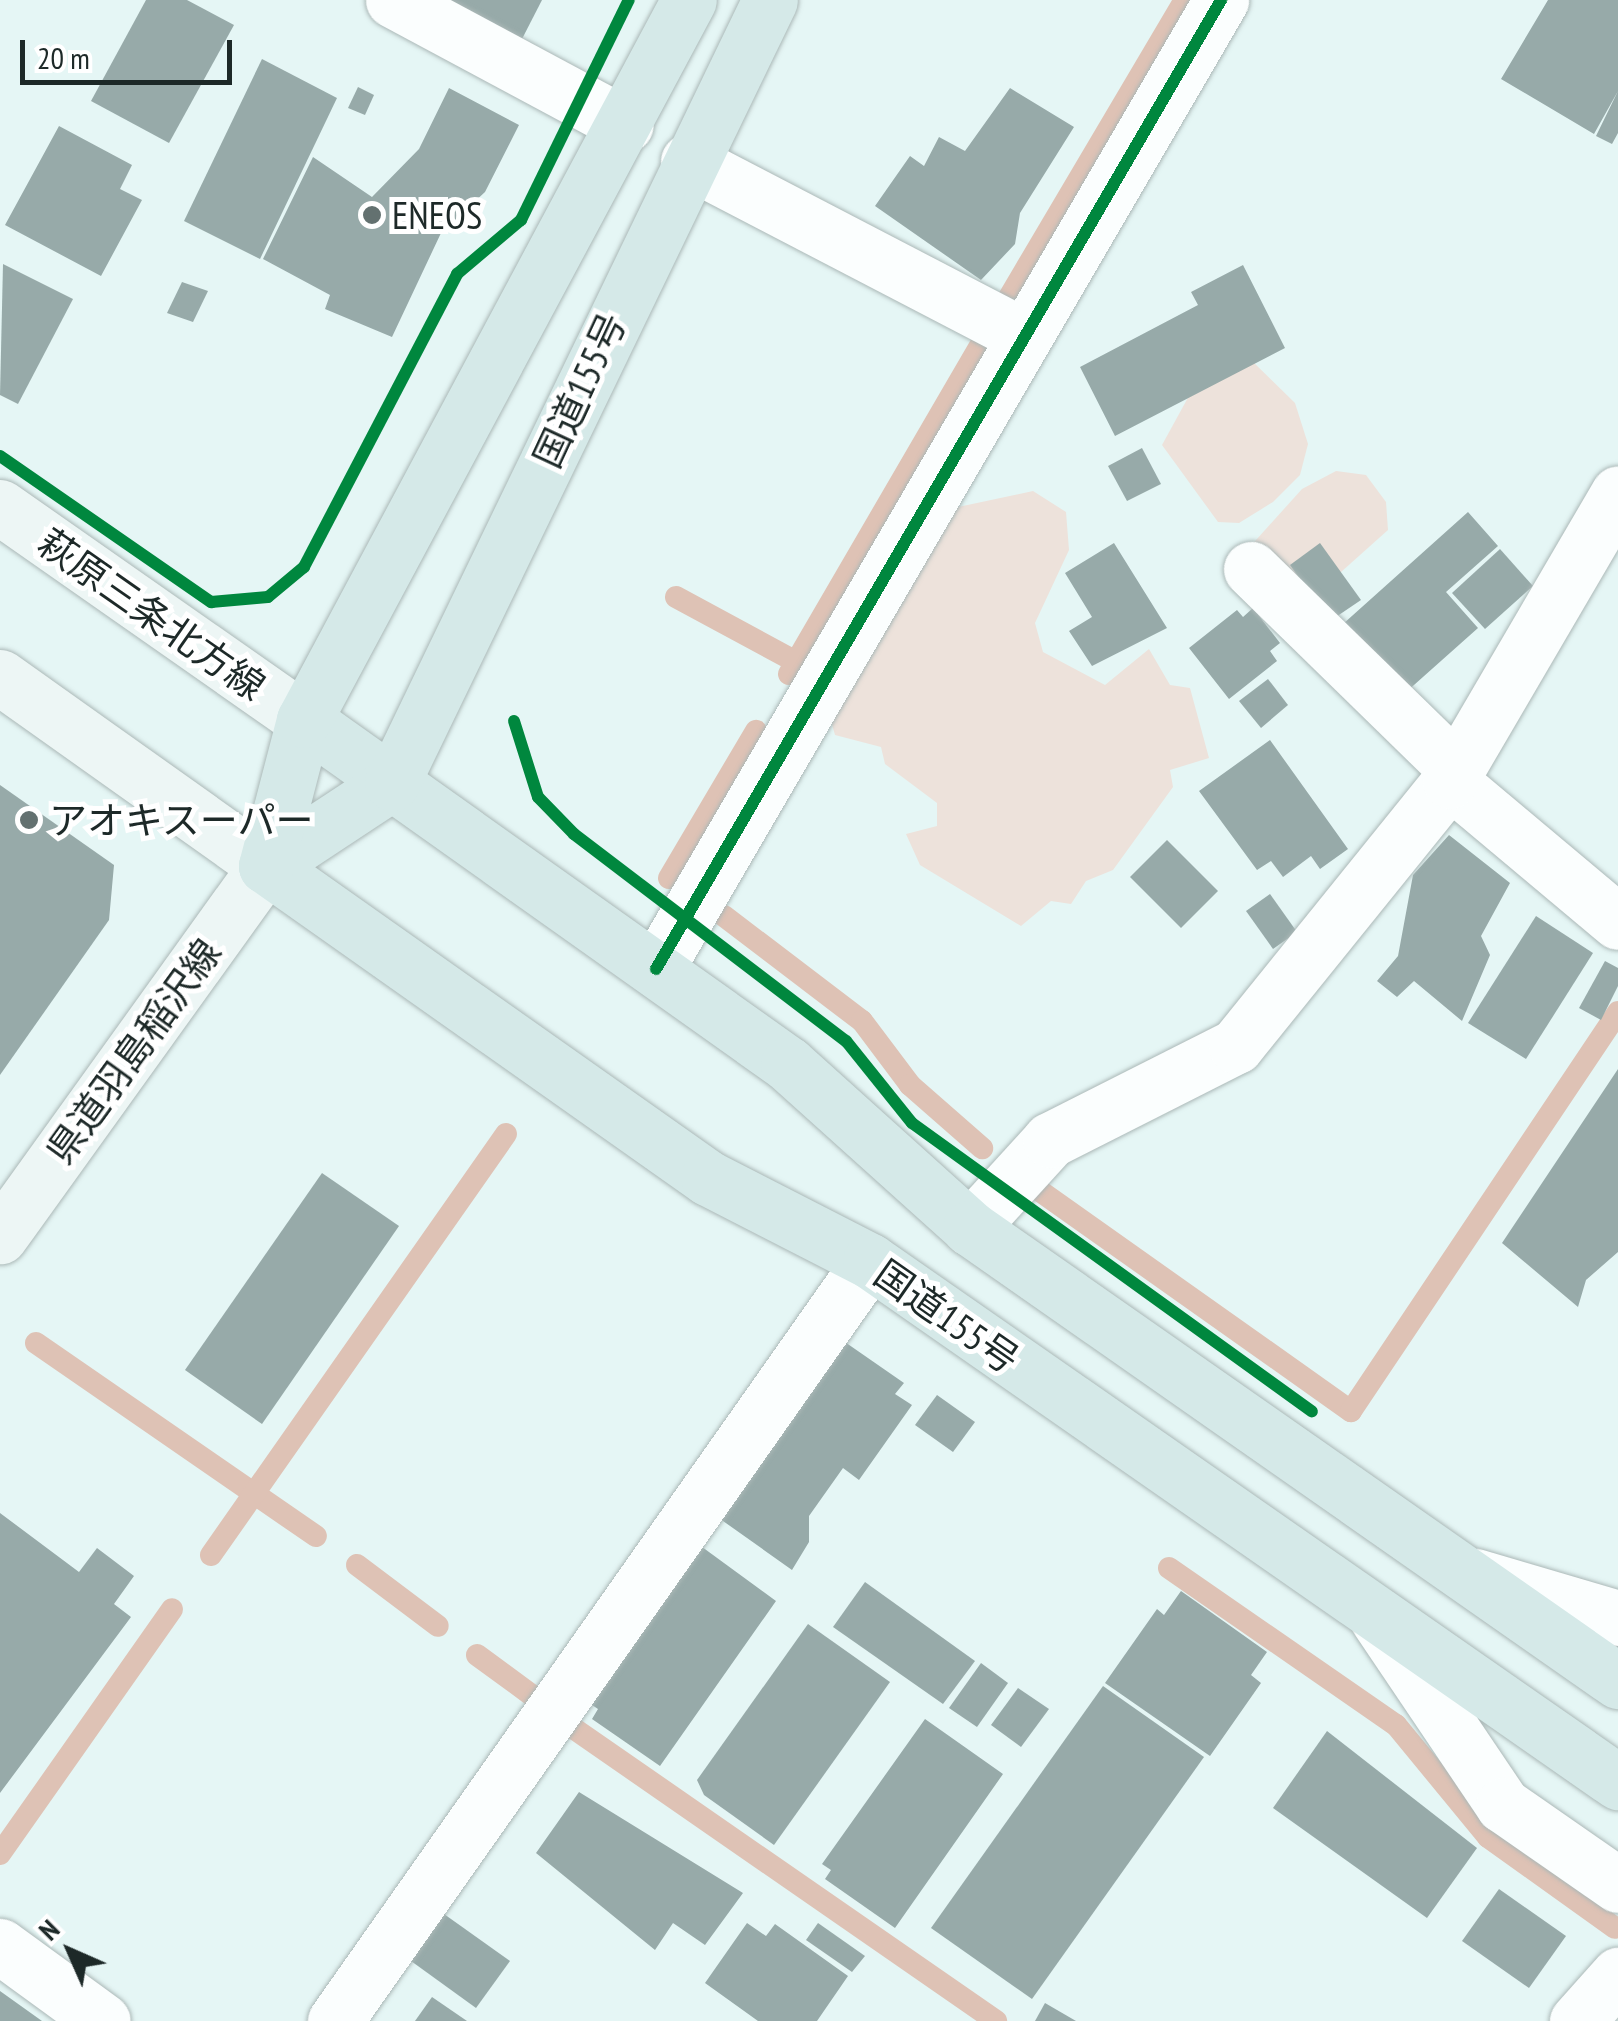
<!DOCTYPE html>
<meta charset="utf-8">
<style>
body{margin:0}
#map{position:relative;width:1618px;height:2021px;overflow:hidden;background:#e5f6f5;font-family:"PT Sans Narrow","Noto Sans JP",sans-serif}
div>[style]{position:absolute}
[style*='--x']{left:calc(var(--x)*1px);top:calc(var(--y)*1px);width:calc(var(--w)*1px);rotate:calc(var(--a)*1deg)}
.green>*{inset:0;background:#ede2db}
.stream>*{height:22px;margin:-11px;padding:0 11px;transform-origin:11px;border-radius:11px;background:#dec2b5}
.building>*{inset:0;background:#97aaa9}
.roads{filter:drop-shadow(0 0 2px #abb8b7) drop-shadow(0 0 2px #abb8b7)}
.minor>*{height:55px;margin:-27.5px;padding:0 27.5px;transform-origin:27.5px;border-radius:27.5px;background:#fbfefe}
.secondary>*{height:55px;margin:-27.5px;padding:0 27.5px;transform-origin:27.5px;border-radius:27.5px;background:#edf6f5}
.trunk>*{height:55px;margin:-27.5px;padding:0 27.5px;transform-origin:27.5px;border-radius:27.5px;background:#d5e9e8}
.cycleway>*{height:12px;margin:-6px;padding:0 6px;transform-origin:6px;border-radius:6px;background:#00873e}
.dots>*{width:28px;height:28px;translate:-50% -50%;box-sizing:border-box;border:5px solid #fff;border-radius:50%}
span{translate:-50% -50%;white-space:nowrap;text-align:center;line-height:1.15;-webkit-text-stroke:10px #fff;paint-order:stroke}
.poi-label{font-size:38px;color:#1d2928}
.left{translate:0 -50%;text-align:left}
.street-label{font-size:38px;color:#1d2928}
.north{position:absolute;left:20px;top:1901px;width:100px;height:100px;-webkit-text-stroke:8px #fff;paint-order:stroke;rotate:315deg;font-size:28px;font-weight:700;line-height:40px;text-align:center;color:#1d2928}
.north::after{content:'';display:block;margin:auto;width:35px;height:45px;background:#1d2928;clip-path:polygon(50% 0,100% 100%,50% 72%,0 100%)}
.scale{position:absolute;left:20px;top:40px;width:212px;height:45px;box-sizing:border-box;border:5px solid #1d2928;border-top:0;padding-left:12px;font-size:30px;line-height:35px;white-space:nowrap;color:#1d2928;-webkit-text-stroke:8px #fff;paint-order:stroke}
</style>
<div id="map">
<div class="green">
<div style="clip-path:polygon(1248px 357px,1295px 403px,1308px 444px,1300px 475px,1273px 502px,1239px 523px,1218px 522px,1162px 445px,1196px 383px)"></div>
<div style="clip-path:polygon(1336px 471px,1366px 475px,1386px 502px,1388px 530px,1303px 606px,1247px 550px,1302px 489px)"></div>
<div style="clip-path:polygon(1033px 491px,1066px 512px,1069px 550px,1035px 623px,1043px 652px,1105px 685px,1149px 649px,1170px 685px,1190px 688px,1209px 758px,1170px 770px,1173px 787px,1113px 870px,1086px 881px,1071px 904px,1051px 901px,1021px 926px,920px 865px,906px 834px,937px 826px,937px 803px,885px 764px,881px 747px,835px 735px,829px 714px,944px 510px)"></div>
</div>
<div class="stream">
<div style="--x:1008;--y:299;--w:347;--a:-59.4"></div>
<div style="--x:676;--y:597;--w:136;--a:28.4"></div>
<div style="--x:789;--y:674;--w:385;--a:-59.8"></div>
<div style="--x:669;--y:878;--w:171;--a:-59.4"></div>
<div style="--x:724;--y:916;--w:173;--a:37.3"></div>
<div style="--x:862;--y:1021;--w:80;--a:53.1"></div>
<div style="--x:910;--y:1085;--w:96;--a:41.2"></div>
<div style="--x:1040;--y:1191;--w:381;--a:35.3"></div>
<div style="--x:1351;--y:1411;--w:480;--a:-56.2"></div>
<div style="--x:36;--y:1343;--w:340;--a:34.6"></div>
<div style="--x:211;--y:1555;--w:514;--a:-54.98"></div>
<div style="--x:357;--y:1565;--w:101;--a:37"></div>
<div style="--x:1169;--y:1568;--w:276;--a:34.7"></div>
<div style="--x:1396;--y:1725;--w:145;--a:50.6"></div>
<div style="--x:1488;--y:1837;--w:156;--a:35.6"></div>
<div style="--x:477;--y:1655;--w:69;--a:36.2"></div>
<div style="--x:563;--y:1721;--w:527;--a:34.72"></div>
<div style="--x:0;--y:1854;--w:299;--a:-54.9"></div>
</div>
<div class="building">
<div style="clip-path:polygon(146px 0,187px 0,234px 25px,169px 143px,91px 101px)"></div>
<div style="clip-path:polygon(450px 0,542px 0,522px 39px)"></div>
<div style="clip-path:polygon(1548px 0,1618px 0,1618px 133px,1612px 144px,1596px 136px,1618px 91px,1594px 134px,1501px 79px)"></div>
<div style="clip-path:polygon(262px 59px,337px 98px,260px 259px,184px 221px)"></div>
<div style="clip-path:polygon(358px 87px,374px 95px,365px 115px,348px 108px)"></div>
<div style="clip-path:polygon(449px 88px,519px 125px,485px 192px,441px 233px,392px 337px,325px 309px,330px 295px,263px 259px,313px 157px,372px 197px,419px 149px)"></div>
<div style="clip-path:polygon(1010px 88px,1074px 127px,1020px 213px,1015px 244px,981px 280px,875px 206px,910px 156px,924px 166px,939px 137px,965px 151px)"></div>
<div style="clip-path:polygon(59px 126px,132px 165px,120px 189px,142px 200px,101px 276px,5px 225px)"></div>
<div style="clip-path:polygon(3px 264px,73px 299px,18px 404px,0 395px)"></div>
<div style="clip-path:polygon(1243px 265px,1285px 348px,1115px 436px,1080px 367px,1198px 305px,1191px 292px)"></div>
<div style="clip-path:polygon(182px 282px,208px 291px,193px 322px,167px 313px)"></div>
<div style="clip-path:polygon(1142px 448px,1161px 484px,1127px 501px,1108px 466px)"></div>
<div style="clip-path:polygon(1468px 512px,1498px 546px,1446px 592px,1478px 628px,1405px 693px,1343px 624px)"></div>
<div style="clip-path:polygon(1114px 543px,1167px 628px,1092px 666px,1069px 631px,1092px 617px,1065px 573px)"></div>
<div style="clip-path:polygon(1320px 543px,1361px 600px,1330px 621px,1290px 565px)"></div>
<div style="clip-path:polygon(1500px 549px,1533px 586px,1485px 629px,1452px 593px)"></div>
<div style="clip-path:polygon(1253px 608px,1280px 643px,1270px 651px,1277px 661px,1229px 699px,1189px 648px,1237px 610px,1243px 617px)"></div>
<div style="clip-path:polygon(1268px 679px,1288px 705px,1261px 728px,1239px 701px)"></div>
<div style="clip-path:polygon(1270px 740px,1348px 849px,1320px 869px,1311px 856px,1283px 877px,1271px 861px,1257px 870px,1199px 791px)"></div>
<div style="clip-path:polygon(0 785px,114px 865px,109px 920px,0 1075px)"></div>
<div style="clip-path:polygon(1449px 835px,1510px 883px,1481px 936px,1490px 955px,1462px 1021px,1414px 981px,1397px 997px,1377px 981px,1398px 956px,1413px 875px)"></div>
<div style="clip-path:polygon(1167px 840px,1218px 891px,1181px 928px,1130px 877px)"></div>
<div style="clip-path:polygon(1270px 894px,1297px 932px,1273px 949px,1246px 911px)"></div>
<div style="clip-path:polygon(1536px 916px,1593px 953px,1526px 1059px,1468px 1023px)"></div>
<div style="clip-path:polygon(1605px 961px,1618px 968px,1618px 986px,1601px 1020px,1579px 1008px)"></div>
<div style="clip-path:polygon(1618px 1069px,1618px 1252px,1586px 1280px,1578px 1307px,1502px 1243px)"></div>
<div style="clip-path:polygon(322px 1173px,399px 1226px,262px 1424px,185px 1370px)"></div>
<div style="clip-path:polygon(842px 1340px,904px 1383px,895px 1394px,912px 1405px,859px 1480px,843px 1468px,809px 1516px,809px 1542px,792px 1570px,716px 1516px)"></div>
<div style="clip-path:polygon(937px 1395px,975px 1422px,953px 1452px,915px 1425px)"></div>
<div style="clip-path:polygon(0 1513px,79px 1572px,97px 1548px,134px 1576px,114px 1604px,131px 1617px,0 1793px)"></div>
<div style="clip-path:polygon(698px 1544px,776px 1601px,660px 1766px,592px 1719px,598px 1709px,586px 1701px)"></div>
<div style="clip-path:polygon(865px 1582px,975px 1661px,943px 1704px,833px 1627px)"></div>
<div style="clip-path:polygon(1181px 1591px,1267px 1652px,1251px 1675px,1261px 1683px,1210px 1756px,1105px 1683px,1157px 1609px,1164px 1615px)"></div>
<div style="clip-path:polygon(808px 1624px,890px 1682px,774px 1845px,704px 1795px,697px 1780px)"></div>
<div style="clip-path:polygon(981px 1663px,1008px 1683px,977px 1727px,949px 1708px)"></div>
<div style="clip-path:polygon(1103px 1686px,1204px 1757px,1032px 1999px,931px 1928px)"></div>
<div style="clip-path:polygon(1018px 1688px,1049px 1709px,1021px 1747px,991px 1725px)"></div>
<div style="clip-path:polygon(925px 1719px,1003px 1774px,895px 1928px,825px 1879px,831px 1870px,822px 1864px)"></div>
<div style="clip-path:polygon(1327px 1731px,1477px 1848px,1427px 1918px,1273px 1808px)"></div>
<div style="clip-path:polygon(579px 1792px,743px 1893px,705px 1945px,673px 1923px,655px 1950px,536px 1853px)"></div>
<div style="clip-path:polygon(1499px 1889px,1566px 1936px,1529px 1988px,1462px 1941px)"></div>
<div style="clip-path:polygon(444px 1914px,510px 1961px,476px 2008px,411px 1961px)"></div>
<div style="clip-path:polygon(747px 1923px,766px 1936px,775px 1924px,848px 1976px,817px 2021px,758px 2021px,705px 1983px)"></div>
<div style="clip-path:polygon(818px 1923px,865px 1956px,852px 1972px,806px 1940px)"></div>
<div style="clip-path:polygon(0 1991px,42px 2021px,0 2021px)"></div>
<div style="clip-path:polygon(432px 1997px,467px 2021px,415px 2021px)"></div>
<div style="clip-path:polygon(1045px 2003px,1076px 2021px,1035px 2021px)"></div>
</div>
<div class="roads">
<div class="minor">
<div style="--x:393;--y:0;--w:264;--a:28.2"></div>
<div style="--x:688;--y:161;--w:379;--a:27.5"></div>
<div style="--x:1251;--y:569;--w:286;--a:44.3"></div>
<div style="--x:1450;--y:781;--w:219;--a:40"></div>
<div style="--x:656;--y:969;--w:1122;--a:-59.75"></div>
<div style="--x:970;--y:1228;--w:119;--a:-47.7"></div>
<div style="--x:1050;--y:1140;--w:208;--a:-26.8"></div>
<div style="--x:1236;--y:1046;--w:341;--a:-51.1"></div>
<div style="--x:1450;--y:781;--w:333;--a:-59.7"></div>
<div style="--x:1475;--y:1576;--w:149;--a:16.4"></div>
<div style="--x:1378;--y:1620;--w:223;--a:56"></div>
<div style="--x:1503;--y:1805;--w:140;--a:34.8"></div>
<div style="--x:0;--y:1946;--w:127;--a:36.1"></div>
<div style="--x:335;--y:2021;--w:929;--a:-54.86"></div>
<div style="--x:1577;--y:2021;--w:62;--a:-48.3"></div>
</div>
<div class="secondary">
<div style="--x:0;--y:507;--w:371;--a:35"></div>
<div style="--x:0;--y:677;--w:326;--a:35.4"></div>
<div style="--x:266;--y:866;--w:456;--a:125.7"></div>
</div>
<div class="trunk">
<div style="--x:304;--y:720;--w:594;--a:35.4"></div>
<div style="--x:788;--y:1064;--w:245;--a:42"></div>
<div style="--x:970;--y:1228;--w:791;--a:34.96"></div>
<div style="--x:266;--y:866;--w:541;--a:35.22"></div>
<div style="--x:708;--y:1178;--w:182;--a:27.1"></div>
<div style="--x:870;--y:1261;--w:912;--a:34.86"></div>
<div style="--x:266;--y:866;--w:151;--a:-33.4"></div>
<div style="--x:392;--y:783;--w:869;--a:-64.23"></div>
<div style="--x:266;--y:866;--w:151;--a:-75.4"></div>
<div style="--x:304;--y:720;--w:816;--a:-61.87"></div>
</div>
</div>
<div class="cycleway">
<div style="--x:0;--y:456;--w:257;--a:34.7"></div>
<div style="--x:211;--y:602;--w:57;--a:-5"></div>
<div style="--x:268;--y:597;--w:47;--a:-39.8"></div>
<div style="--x:304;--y:567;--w:331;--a:-62.4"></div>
<div style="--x:457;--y:274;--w:84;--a:-40.2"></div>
<div style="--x:521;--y:220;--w:245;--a:-63.9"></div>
<div style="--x:514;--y:721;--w:80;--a:72.5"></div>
<div style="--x:538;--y:797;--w:52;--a:45.8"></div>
<div style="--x:574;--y:834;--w:342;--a:37.3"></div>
<div style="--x:846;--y:1041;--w:105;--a:51.2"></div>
<div style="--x:912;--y:1123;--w:493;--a:35.8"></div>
<div style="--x:656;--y:969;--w:1122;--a:-59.75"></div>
</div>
<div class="dots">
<div style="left:372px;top:215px;background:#637170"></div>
<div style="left:29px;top:820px;background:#637170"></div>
</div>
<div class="poi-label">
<span class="left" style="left:392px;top:215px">ENEOS</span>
<span class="left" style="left:49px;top:820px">アオキスーパー</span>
</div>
<div class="street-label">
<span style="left:579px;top:390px;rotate:-65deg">国道155号</span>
<span style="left:152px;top:614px;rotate:35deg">萩原三条北方線</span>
<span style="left:133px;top:1051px;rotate:-54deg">県道羽島稲沢線</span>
<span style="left:947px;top:1316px;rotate:35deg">国道155号</span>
</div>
<div class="north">N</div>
<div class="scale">20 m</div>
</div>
